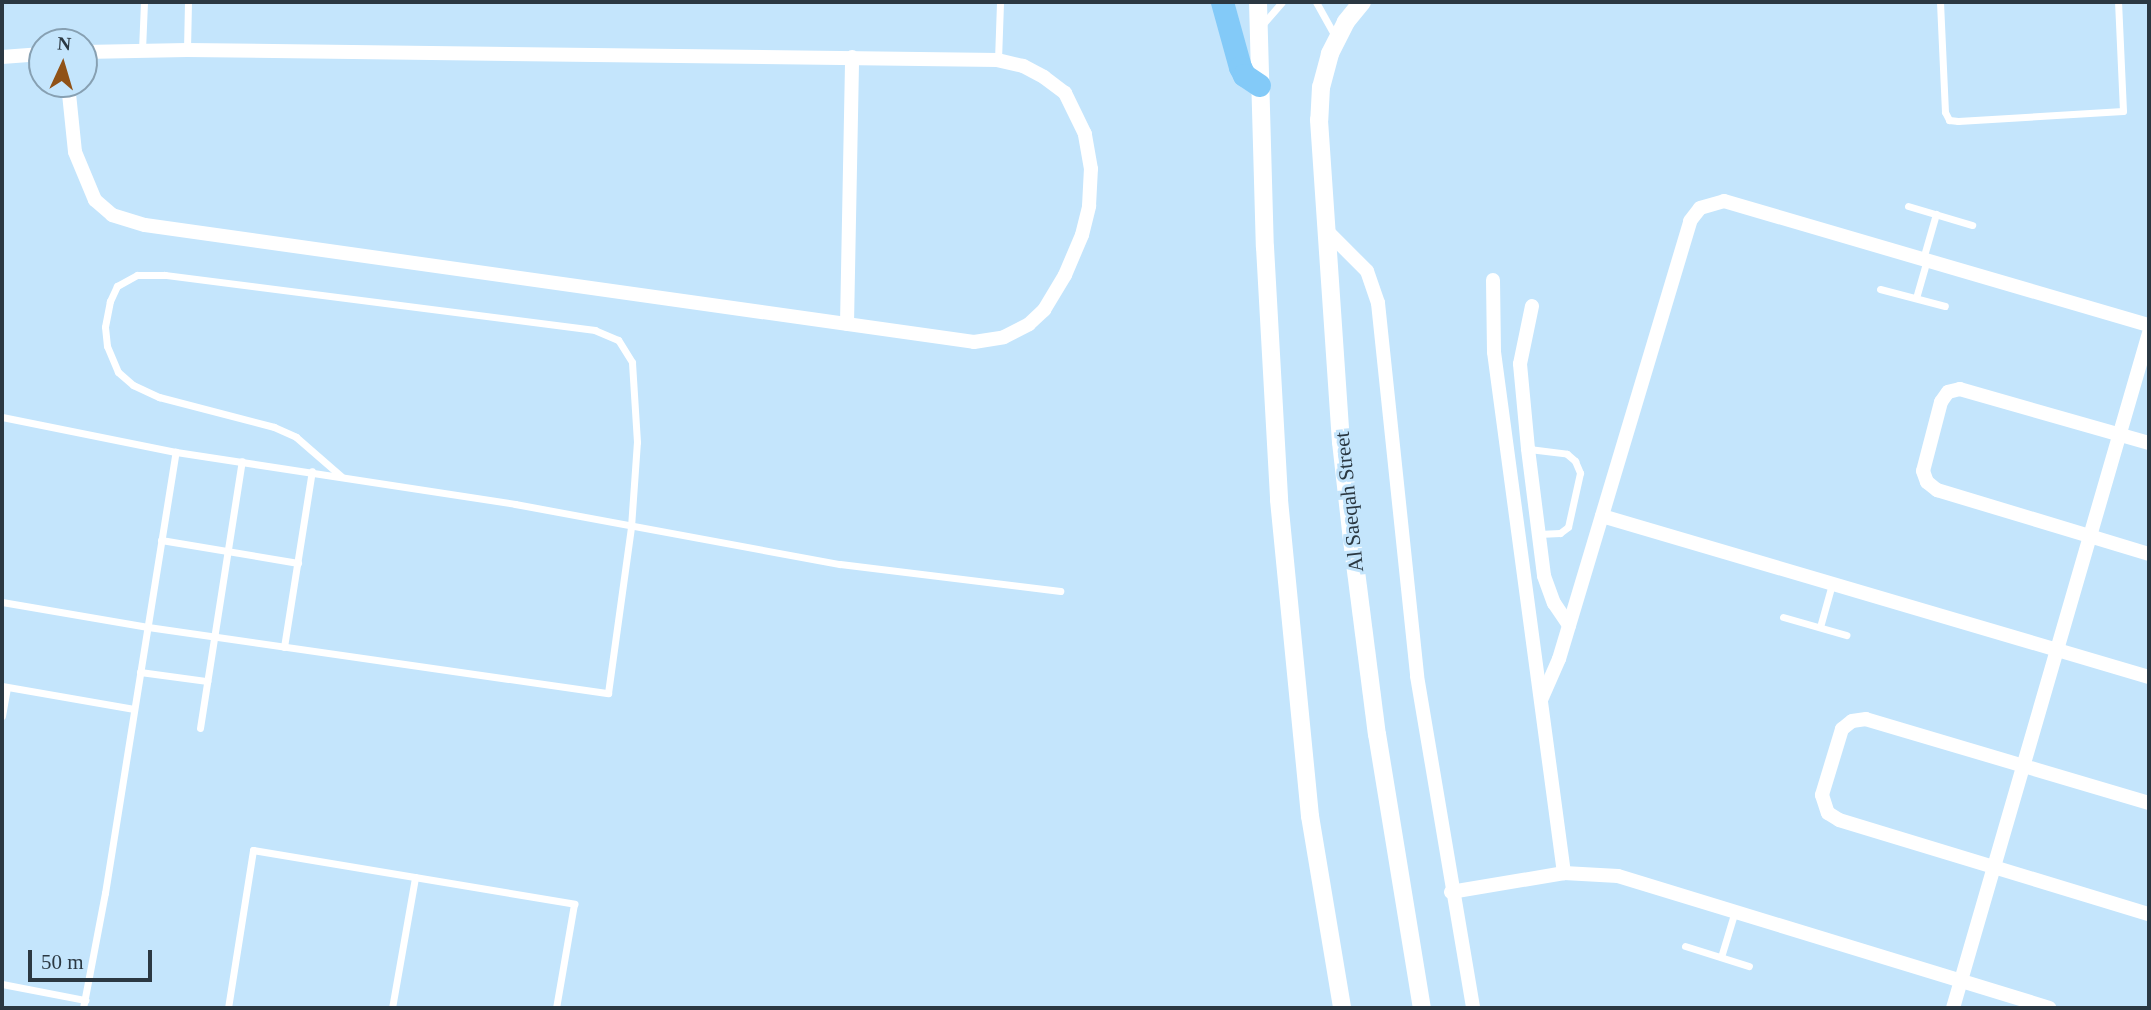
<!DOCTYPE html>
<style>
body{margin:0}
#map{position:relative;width:2151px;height:1010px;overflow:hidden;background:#c4e5fc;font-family:"Times New Roman",serif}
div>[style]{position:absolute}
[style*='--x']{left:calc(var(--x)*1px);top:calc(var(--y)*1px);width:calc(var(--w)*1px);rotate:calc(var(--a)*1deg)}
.service>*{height:7px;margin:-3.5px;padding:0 3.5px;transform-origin:3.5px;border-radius:3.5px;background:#fff}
.minor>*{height:14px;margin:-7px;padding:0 7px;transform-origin:7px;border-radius:7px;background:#fff}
.tertiary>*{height:18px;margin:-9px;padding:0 9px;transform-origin:9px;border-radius:9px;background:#fff}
.trunk>*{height:23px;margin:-11.5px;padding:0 11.5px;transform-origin:11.5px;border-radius:11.5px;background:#83caf8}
span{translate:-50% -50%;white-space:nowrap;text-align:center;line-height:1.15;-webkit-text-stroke:6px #c4e5fc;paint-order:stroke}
.street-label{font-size:21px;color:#2b3842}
.frame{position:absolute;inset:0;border:4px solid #2b3842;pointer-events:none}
.north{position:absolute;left:28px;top:28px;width:70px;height:70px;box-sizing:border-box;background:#c4e5fc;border:2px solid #87a0b2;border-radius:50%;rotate:4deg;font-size:19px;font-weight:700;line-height:28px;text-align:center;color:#2b3842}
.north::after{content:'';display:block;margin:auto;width:24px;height:32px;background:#905217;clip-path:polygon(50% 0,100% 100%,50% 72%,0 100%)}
.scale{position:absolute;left:28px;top:950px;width:124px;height:32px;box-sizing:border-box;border:4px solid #2b3842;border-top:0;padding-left:9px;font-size:21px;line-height:24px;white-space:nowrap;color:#2b3842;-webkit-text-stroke:5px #c4e5fc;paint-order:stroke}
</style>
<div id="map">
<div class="service">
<div style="--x:1316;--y:2;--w:41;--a:60.9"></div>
<div style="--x:1940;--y:2;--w:110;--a:87.4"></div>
<div style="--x:1945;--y:112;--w:9;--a:63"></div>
<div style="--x:1949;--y:120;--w:9;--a:6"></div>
<div style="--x:1958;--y:121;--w:165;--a:-3.5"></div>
<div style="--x:2123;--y:111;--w:109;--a:-92.6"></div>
<div style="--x:1262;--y:25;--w:30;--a:-49"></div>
<div style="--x:142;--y:50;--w:48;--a:-87.6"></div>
<div style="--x:187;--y:50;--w:48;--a:-88.8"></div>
<div style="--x:998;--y:60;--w:58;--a:-88"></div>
<div style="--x:1908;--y:206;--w:67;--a:16.5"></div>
<div style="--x:1923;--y:259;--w:47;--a:-73.9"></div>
<div style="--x:1880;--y:289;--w:67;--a:14.7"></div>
<div style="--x:1916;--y:298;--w:40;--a:-74"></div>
<div style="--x:2;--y:417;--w:177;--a:11.4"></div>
<div style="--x:176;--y:452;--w:343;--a:8.7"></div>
<div style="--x:515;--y:504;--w:330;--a:10.5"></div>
<div style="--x:840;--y:564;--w:222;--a:7"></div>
<div style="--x:1529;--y:449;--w:38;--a:7"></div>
<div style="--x:1567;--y:454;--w:11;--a:41"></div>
<div style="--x:1575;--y:461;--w:13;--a:67"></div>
<div style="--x:1580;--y:473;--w:55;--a:102.5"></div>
<div style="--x:1568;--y:527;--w:10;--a:143"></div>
<div style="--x:1560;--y:533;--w:21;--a:177"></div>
<div style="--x:161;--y:540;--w:139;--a:9.5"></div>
<div style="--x:2;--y:602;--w:148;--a:9.7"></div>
<div style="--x:148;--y:627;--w:465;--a:8.2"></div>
<div style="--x:608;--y:693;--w:168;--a:-82.1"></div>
<div style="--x:631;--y:527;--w:85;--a:-86"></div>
<div style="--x:637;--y:442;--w:80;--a:-93.6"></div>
<div style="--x:632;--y:362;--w:26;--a:-122"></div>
<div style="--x:618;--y:340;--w:25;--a:-157"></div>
<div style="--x:595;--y:330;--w:434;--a:-172.7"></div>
<div style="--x:165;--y:275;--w:28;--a:180"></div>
<div style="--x:137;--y:275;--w:23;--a:151"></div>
<div style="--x:117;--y:286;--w:17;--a:115"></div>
<div style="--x:110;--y:301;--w:26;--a:101"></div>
<div style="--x:105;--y:327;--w:19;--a:84"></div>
<div style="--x:107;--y:346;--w:28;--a:67"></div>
<div style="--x:118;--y:372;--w:20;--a:41"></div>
<div style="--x:133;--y:385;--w:29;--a:25"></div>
<div style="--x:159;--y:397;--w:119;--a:14.6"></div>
<div style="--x:274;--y:427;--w:24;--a:24"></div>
<div style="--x:296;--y:437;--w:60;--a:40.9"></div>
<div style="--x:1783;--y:617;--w:66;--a:15.9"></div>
<div style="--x:1820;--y:627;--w:45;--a:-74.4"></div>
<div style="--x:284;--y:647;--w:178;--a:-81"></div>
<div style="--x:140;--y:672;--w:68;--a:7.7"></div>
<div style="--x:2;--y:686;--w:134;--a:9.9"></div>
<div style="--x:2;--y:716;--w:29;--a:-80"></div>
<div style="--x:200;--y:728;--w:270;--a:-81.1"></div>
<div style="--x:1685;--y:946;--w:67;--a:17.4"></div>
<div style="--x:1721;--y:957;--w:48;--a:-73.1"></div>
<div style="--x:2;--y:984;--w:85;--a:10.9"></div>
<div style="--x:83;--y:1008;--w:117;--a:-79.2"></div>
<div style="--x:105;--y:893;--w:447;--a:-80.9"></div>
<div style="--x:228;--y:1008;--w:160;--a:-81"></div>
<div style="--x:253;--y:850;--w:326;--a:9.5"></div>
<div style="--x:574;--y:904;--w:106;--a:99.8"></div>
<div style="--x:392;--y:1008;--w:133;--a:-80"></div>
</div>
<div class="minor">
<div style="--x:2;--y:57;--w:40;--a:-4.3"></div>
<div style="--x:68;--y:84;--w:68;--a:84.1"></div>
<div style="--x:75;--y:152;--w:52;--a:67.4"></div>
<div style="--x:95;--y:200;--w:23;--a:41"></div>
<div style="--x:112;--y:215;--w:34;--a:17"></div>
<div style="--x:145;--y:225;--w:837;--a:8.03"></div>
<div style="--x:974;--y:342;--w:30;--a:-9"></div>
<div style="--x:1004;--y:337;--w:28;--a:-27"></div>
<div style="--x:1029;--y:324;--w:21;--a:-43"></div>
<div style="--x:1044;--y:310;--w:41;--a:-59"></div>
<div style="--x:1065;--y:275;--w:43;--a:-67"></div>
<div style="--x:1082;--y:235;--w:30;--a:-76"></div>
<div style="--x:1089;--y:206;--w:37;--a:-87"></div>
<div style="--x:1091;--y:169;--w:36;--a:-100"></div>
<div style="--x:1085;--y:134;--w:46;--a:-116"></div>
<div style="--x:1065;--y:93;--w:26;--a:-143"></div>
<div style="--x:1044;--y:77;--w:24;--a:-152"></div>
<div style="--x:1023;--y:66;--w:26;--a:-167"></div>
<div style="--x:998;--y:60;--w:811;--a:-179.29"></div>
<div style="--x:187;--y:50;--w:103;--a:178.9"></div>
<div style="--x:1326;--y:230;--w:58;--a:45"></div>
<div style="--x:1367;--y:271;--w:34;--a:71"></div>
<div style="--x:1378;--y:303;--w:375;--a:84"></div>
<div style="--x:1417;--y:676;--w:337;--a:80.4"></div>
<div style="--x:1493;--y:280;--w:72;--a:89.2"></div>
<div style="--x:1494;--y:352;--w:526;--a:82.35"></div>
<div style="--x:1532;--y:306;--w:59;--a:101.7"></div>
<div style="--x:1520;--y:364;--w:85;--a:84.6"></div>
<div style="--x:1528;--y:449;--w:128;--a:82.8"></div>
<div style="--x:1544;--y:576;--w:29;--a:70"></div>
<div style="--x:1554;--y:603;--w:27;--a:56"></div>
<div style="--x:847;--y:324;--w:267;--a:-88.9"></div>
<div style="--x:2149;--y:443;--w:197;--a:-164.1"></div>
<div style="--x:1960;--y:389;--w:12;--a:166"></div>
<div style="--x:1948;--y:392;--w:12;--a:125"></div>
<div style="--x:1941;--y:402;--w:71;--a:104.6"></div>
<div style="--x:1923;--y:471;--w:12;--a:70"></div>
<div style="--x:1927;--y:482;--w:13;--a:39"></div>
<div style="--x:1937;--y:490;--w:221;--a:16.8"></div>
<div style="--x:1602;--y:516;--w:570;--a:16.4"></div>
<div style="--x:1541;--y:700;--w:45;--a:-66.3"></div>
<div style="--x:1559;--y:659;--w:457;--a:-73.3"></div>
<div style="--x:1690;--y:221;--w:16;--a:-52"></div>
<div style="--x:1700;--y:208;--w:25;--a:-16"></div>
<div style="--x:1724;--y:201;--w:443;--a:16.3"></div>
<div style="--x:2149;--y:803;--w:295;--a:-163.5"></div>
<div style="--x:1866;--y:719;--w:14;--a:172"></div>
<div style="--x:1852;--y:721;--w:13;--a:141"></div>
<div style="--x:1842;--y:729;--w:69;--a:106.9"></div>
<div style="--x:1822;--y:795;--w:19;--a:72"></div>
<div style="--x:1828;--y:813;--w:13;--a:32"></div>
<div style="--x:1839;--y:820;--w:324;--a:16.9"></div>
<div style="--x:1451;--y:892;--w:115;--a:-9.5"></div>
<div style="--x:1564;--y:873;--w:54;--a:3.2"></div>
<div style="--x:1618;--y:876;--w:451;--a:17"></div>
<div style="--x:1953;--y:1008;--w:703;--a:-73.81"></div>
</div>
<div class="tertiary">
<div style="--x:1258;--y:2;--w:245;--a:88.4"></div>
<div style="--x:1265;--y:247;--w:253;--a:86.8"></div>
<div style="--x:1279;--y:500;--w:318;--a:84.4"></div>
<div style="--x:1310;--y:816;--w:195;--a:80.5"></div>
<div style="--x:1362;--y:2;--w:26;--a:129"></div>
<div style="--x:1346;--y:22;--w:36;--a:117"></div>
<div style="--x:1330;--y:54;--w:34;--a:105"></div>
<div style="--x:1321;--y:87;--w:33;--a:93"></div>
<div style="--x:1319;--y:120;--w:323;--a:86.1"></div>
<div style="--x:1341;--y:442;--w:99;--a:83.6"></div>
<div style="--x:1352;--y:540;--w:196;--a:82.7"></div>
<div style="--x:1377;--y:734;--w:278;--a:80.7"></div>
</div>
<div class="trunk">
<div style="--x:1222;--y:2;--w:67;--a:74.5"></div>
<div style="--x:1240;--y:67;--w:9;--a:63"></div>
<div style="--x:1244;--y:75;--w:18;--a:34"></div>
</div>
<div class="street-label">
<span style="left:1349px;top:502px;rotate:-96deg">Al Saeqah Street</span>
</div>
<div class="frame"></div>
<div class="north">N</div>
<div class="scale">50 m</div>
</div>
